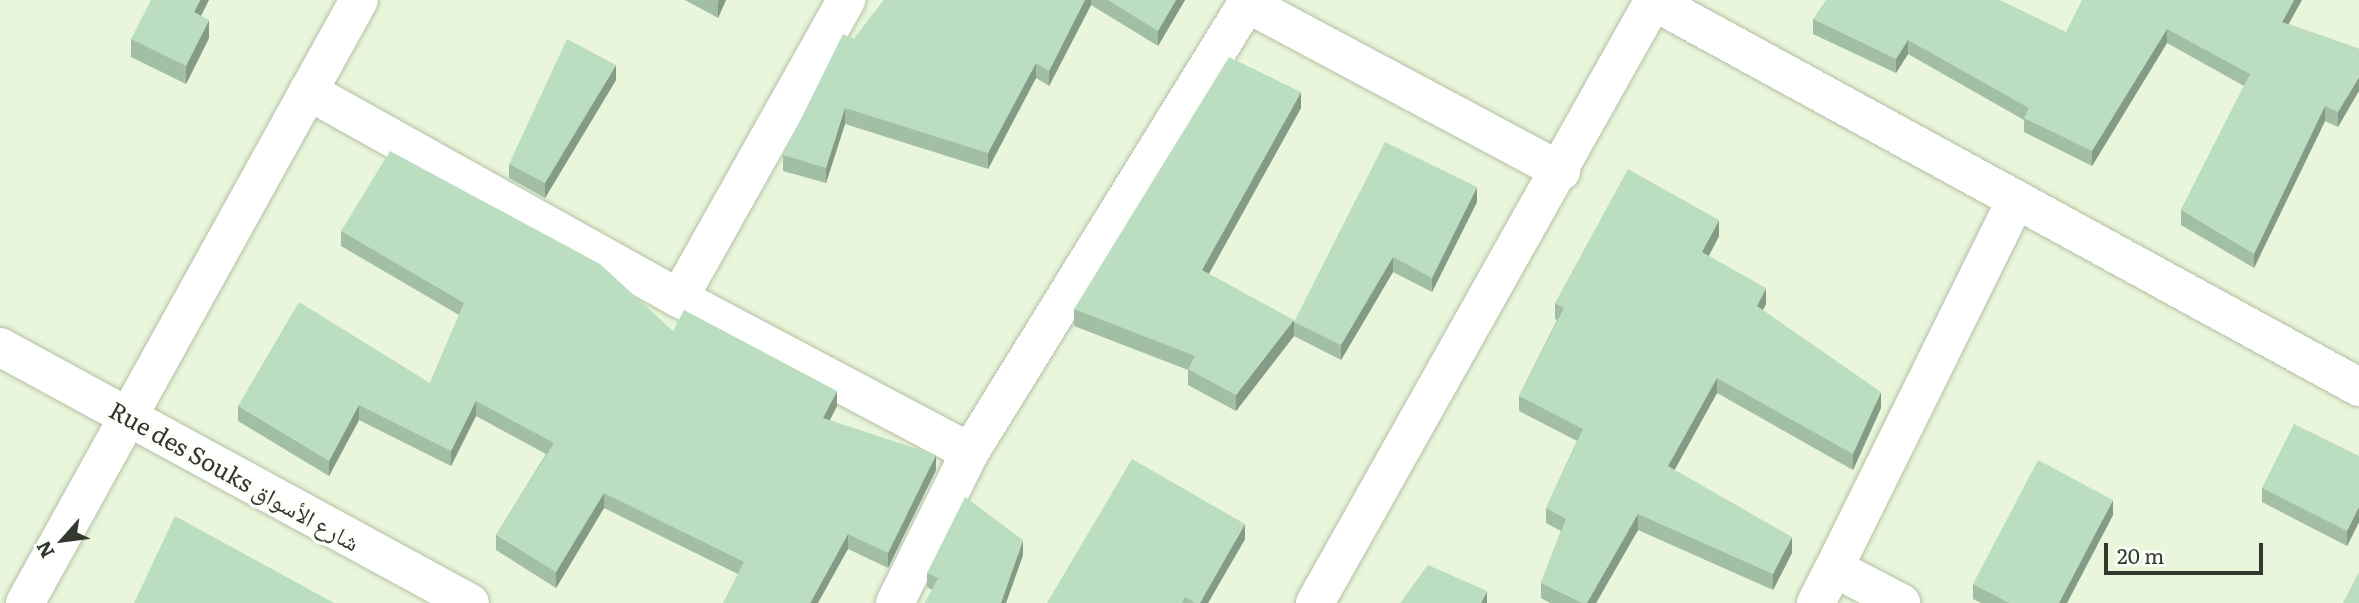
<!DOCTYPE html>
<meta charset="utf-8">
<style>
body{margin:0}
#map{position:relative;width:2359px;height:603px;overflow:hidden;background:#e9f6db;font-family:Literata,"Noto Naskh Arabic",serif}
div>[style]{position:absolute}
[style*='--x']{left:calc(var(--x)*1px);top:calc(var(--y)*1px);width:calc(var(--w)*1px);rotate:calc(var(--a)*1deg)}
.roads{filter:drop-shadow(0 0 2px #b3bfa5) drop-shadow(0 0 2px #b3bfa5)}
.street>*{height:38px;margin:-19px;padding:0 19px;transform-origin:19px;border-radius:19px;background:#fff}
.secondary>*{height:38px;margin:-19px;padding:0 19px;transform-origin:19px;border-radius:19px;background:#fff}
.wall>*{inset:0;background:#a2bfa5}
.shaded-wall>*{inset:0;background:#849b86}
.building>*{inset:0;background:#bcdec0}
span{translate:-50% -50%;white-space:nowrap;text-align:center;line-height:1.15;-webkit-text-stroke:7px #fcfff9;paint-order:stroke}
.street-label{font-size:24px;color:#33382e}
.north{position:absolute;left:28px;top:505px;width:70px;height:70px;-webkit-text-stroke:5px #fcfff9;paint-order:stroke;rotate:242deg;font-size:19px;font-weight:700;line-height:28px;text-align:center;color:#33382e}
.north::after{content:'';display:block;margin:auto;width:24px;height:32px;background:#33382e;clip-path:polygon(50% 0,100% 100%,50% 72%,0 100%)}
.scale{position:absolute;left:2104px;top:543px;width:159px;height:32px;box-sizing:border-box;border:4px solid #33382e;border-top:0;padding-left:9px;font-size:21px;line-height:24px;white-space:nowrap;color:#33382e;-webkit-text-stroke:5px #fcfff9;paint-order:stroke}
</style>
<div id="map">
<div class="roads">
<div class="street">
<div style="--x:1653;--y:1;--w:805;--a:28.67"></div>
<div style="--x:1248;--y:4;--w:355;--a:28.1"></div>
<div style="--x:308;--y:91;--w:425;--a:29.2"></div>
<div style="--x:679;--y:298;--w:329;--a:27.9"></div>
<div style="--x:679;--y:298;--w:342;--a:-60.7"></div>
<div style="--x:0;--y:347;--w:535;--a:28.58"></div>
<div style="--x:1834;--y:568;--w:411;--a:-63.7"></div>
<div style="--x:895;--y:603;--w:169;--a:-63.6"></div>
<div style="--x:970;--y:452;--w:531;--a:-58.31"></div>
<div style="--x:1315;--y:603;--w:692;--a:-60.66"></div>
<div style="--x:1816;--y:603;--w:39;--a:-63"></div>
<div style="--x:1834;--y:568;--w:76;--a:27.6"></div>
</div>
<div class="secondary">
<div style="--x:25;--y:603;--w:689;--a:-61.02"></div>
</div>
</div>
<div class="wall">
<div style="clip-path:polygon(685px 0,726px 0,718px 18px)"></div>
<div style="clip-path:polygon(884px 0,1185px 0,1158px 46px,1091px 5px,1049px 86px,1036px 78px,988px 169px,845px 124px,826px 183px,783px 171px,783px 155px,854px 39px)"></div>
<div style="clip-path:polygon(1813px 19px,2066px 32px,2288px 24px,2359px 49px,2338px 127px,2325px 121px,2254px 268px,2181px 225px,2181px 210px,2244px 86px,2167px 43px,2092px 166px,2024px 132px,2024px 120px,1908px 54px,1896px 73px,1813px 34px)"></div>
<div style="clip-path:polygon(209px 38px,186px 84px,131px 57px,131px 39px)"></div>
<div style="clip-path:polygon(616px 80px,545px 198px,509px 178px,509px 164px)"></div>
<div style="clip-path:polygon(1301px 108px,1209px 274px,1294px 322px,1477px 202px,1432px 292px,1393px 272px,1341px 360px,1294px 336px,1236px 411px,1188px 385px,1188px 370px,1074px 326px,1074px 309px)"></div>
<div style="clip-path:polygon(341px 231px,673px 331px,837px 406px,830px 420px,936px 470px,888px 568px,848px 549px,738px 574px,604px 508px,556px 588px,496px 550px,496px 535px,546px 454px,476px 416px,451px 466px,359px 420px,329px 476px,238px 421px,238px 406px,430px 383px,459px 315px,341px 246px)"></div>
<div style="clip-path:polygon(1719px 236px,1709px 256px,1766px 304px,1763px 310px,1881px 408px,1853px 470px,1717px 393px,1674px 470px,1792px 553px,1773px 590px,1638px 530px,1596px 603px,1550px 603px,1541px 598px,1541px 583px,1561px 531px,1546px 523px,1546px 508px,1577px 441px,1519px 411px,1519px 396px,1557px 320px,1555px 319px,1555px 303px)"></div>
<div style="clip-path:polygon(2359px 456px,2359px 522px,2347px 546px,2262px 502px,2262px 488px)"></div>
<div style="clip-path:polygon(2113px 515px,2067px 603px,1981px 603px,1973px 599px,1973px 584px)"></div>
<div style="clip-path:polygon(1245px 539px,1208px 603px,1047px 603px)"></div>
<div style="clip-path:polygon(1023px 555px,1006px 603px,925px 603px,932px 590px,927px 587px,927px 573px)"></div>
</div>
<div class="shaded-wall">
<div style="clip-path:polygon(200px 0,209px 0,194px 30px,194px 12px)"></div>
<div style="clip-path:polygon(719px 0,726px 0,718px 18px,718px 3px)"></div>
<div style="clip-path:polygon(1085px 0,1091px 0,1091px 5px,1049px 86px,1049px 71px)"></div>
<div style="clip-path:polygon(1176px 0,1185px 0,1158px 46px,1158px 31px)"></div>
<div style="clip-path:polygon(2294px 0,2302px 0,2282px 36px,2282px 22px)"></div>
<div style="clip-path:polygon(209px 20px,209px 38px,186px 84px,186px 66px)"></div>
<div style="clip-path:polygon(2167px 29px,2167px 43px,2092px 166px,2092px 151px)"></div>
<div style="clip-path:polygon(1908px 40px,1908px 54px,1896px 73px,1896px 59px)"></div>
<div style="clip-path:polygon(1036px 63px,1036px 78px,988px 169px,988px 153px)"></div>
<div style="clip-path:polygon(616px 65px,616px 80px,545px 198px,545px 183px)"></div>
<div style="clip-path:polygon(2359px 77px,2359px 91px,2338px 127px,2338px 112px)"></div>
<div style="clip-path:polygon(1301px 92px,1301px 108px,1202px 286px,1202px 270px)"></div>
<div style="clip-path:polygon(2325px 106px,2325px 121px,2254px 268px,2254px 254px)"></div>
<div style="clip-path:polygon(845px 108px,845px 124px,826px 183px,826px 168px)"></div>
<div style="clip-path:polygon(1477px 187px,1477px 202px,1432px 292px,1432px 278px)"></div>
<div style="clip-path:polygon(1719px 220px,1719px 236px,1702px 268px,1702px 252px)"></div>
<div style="clip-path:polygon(1393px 257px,1393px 272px,1341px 360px,1341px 345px)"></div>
<div style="clip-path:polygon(1766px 288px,1766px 304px,1757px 321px,1757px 306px)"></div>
<div style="clip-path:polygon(1294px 320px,1294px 336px,1236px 411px,1236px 395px)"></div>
<div style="clip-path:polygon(1717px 378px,1717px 393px,1668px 482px,1668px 466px)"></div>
<div style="clip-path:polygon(837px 391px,837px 406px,823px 433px,823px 418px)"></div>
<div style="clip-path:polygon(1881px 392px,1881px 408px,1853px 470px,1853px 454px)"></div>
<div style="clip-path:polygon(476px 401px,476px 416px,451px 466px,451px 451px)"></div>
<div style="clip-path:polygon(359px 405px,359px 420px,329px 476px,329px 461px)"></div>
<div style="clip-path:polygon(936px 455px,936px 470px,888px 568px,888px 553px)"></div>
<div style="clip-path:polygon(604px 493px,604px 508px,556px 588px,556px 572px)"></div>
<div style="clip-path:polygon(2113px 500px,2113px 515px,2067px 603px,2059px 603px)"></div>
<div style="clip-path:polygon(2359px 507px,2359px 522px,2347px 546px,2347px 531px)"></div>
<div style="clip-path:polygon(1638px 514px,1638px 530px,1596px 603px,1587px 603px)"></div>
<div style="clip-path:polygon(1245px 524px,1245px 539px,1208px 603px,1200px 603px)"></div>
<div style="clip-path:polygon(848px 534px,848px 549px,818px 603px,810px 603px)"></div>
<div style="clip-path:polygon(1792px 537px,1792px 553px,1773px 590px,1773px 574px)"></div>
<div style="clip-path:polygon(1023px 540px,1023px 555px,1006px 603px,1001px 603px)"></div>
<div style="clip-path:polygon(1487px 591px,1487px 603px,1481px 603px)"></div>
</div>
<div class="building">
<div style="clip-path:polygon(151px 0,200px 0,194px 12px,209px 20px,186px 66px,131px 39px)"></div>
<div style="clip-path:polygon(884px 0,1085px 0,1049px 71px,1036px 63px,988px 153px,845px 108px,826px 168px,783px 155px,843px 34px,854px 39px)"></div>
<div style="clip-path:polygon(1108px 0,1176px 0,1158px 31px)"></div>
<div style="clip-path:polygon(1826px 0,2000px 0,2066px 32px,2082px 0,2294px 0,2282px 22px,2359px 49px,2359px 77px,2338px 112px,2325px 106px,2254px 254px,2181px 210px,2250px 74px,2167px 29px,2092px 151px,2024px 118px,2029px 108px,1908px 40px,1896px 59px,1813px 19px)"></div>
<div style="clip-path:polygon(567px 39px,616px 65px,545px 183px,509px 164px)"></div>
<div style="clip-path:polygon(1229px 57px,1301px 92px,1202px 270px,1294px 320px,1236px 395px,1188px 369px,1195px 356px,1074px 309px)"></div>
<div style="clip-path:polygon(1385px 142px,1477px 187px,1432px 278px,1393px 257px,1341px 345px,1294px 322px)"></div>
<div style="clip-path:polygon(390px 151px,600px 264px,673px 331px,684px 310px,837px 391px,823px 418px,936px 455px,888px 553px,848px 534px,810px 603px,723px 603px,744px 562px,604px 493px,556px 572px,496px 535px,554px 443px,476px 401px,451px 451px,359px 405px,329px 461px,238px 406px,299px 302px,430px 383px,464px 303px,341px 231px)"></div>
<div style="clip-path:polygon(1628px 169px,1719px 220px,1702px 252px,1766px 288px,1757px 306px,1881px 392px,1853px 454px,1717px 378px,1668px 466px,1792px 537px,1773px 574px,1638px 514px,1587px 603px,1582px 603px,1541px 583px,1566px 519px,1546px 508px,1583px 429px,1519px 396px,1564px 308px,1555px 303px)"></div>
<div style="clip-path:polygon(2294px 424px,2359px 456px,2359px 507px,2347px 531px,2262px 488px)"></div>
<div style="clip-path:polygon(1132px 459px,1245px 524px,1200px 603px,1195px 603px,1185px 597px,1182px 603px,1047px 603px)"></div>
<div style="clip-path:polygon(2038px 460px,2113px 500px,2059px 603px,2009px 603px,1973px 584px)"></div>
<div style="clip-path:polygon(965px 497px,1023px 540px,1001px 603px,925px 603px,938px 578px,927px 573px)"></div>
<div style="clip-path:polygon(175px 516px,334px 603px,134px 603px)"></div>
<div style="clip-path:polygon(1428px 565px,1487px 591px,1481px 603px,1400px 603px)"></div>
<div style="clip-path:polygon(2359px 572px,2359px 603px,2343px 603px)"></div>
</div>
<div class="street-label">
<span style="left:235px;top:475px;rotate:29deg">Rue des Souks شارع الأسواق</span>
</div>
<div class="north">N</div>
<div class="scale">20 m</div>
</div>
